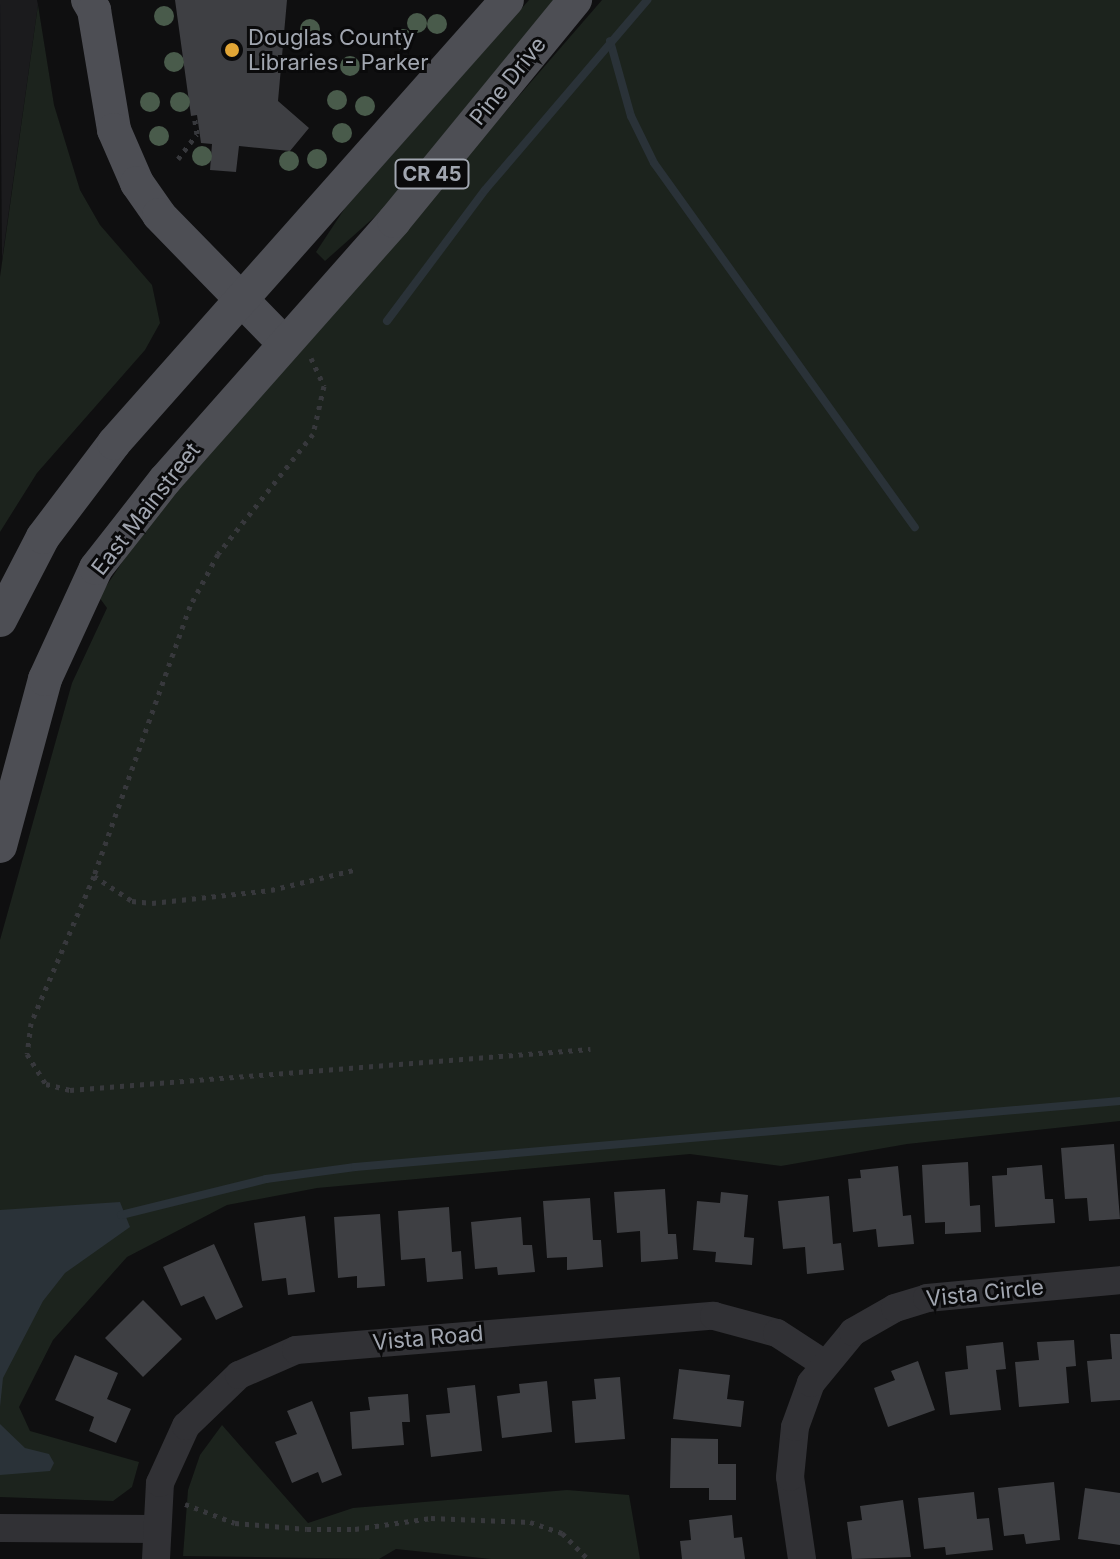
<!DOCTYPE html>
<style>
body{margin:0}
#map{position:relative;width:1120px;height:1559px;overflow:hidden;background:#0f0f10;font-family:Inter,sans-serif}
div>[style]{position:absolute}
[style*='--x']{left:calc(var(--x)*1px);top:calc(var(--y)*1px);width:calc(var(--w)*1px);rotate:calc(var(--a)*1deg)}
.built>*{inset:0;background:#1b1b1d}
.green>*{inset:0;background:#1c231d}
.water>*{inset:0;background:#2a3238}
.stream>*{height:8px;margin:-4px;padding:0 4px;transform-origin:4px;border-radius:4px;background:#2a3238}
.building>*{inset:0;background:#3e3f43}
.path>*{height:5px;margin-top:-2.5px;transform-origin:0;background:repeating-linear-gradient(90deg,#37383c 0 4px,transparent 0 10px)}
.minor>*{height:28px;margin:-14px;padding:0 14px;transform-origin:14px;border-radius:14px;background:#313135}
.major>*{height:34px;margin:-17px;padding:0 17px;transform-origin:17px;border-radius:17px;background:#4d4e54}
.trees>*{width:20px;height:20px;margin:-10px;border-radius:50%;background:#495b4b}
.dots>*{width:22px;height:22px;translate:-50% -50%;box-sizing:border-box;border:4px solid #0a0a0b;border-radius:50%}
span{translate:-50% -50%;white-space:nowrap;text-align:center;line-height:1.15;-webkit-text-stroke:6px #0a0a0b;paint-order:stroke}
.shield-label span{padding:2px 6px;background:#0a0a0b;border:2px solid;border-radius:6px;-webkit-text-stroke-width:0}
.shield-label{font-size:20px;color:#a1a6b0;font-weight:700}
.poi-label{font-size:22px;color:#a1a6b0}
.left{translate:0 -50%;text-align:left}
.street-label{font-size:22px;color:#a1a6b0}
</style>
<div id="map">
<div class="built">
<div style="clip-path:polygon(0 0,37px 0,38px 5px,2px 260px)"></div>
</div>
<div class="green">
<div style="clip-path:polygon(529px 0,554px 0,379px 213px,325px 261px,316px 252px,345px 208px)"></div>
<div style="clip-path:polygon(602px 0,1120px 0,1120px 1121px,907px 1144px,781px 1166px,690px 1154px,317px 1188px,227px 1205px,127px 1257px,53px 1340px,19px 1407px,30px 1431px,139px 1462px,132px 1487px,113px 1501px,0 1497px,0 940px,72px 683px,107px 608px,99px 597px,145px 528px)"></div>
<div style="clip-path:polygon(38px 5px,54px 105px,80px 190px,100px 225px,152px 285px,160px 323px,145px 350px,37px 473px,0 532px,0 277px)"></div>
<div style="clip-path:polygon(222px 1425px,308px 1523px,353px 1508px,567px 1490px,629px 1495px,640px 1559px,491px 1559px,396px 1549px,379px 1559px,183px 1556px,188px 1490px,200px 1455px)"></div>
</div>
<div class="water">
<div style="clip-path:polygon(120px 1202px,130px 1227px,65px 1273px,43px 1301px,3px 1378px,0 1407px,0 1210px)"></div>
<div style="clip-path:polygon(0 1424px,25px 1448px,49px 1454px,54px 1463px,50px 1471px,0 1475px)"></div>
</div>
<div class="stream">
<div style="--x:610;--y:41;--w:78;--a:74.4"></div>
<div style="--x:631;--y:116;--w:52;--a:63.9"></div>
<div style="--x:654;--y:163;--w:448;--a:54.4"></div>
<div style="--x:387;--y:321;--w:164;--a:-53.2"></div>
<div style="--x:485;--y:190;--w:250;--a:-49.5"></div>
<div style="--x:121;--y:1215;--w:149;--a:-13.9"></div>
<div style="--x:266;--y:1179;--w:90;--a:-7.7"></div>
<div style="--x:355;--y:1167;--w:768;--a:-4.93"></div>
</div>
<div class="building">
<div style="clip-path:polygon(175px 0,287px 0,278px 101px,309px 128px,290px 151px,239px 146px,236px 172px,210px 170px,212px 144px,201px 143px,197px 115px,191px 116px)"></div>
<div style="clip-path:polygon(1114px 1144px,1120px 1219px,1089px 1221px,1087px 1198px,1065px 1199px,1061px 1148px)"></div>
<div style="clip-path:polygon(968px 1162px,970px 1206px,980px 1205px,981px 1232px,945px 1234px,945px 1222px,925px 1223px,922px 1165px)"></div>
<div style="clip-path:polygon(1042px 1165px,1045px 1199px,1053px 1199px,1055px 1223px,995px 1227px,992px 1176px,1007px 1175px,1007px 1168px)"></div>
<div style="clip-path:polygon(898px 1166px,903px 1216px,911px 1215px,914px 1244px,878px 1247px,876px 1229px,853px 1232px,848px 1179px,861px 1178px,860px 1170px)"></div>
<div style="clip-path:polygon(665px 1189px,668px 1234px,676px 1234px,678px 1259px,641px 1262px,640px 1231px,617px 1233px,614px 1192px)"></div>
<div style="clip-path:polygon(721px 1192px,748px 1195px,744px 1237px,754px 1238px,752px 1265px,715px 1262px,716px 1252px,693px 1250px,697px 1201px,720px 1203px)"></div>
<div style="clip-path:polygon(829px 1196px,833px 1244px,841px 1243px,844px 1270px,807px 1274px,805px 1247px,783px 1249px,778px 1201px)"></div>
<div style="clip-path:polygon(590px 1198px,593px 1240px,601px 1240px,603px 1267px,567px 1270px,567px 1257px,547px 1258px,543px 1201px)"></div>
<div style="clip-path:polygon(449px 1207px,452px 1252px,461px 1251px,463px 1279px,427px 1282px,425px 1258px,401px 1260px,398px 1211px)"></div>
<div style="clip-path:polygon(380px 1214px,385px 1286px,357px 1288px,357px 1276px,338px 1278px,334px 1217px)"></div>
<div style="clip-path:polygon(305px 1216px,315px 1292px,288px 1295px,286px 1278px,262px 1281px,254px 1223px)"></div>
<div style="clip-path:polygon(521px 1217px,523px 1245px,532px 1245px,535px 1272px,498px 1275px,497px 1267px,475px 1269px,471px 1222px)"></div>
<div style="clip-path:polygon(214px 1244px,243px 1307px,216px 1320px,204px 1296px,181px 1306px,163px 1267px)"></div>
<div style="clip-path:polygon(143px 1300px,182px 1339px,143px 1377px,105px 1338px)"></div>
<div style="clip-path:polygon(1110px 1334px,1120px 1334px,1120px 1400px,1091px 1402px,1087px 1361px,1112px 1359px)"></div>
<div style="clip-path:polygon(1074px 1340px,1076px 1366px,1066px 1367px,1069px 1403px,1019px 1407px,1015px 1362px,1039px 1360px,1037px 1342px)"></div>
<div style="clip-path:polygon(1003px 1342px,1006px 1369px,996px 1370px,1001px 1410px,950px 1415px,945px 1372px,968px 1369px,966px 1346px)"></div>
<div style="clip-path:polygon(75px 1355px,118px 1373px,107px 1399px,131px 1409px,116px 1443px,89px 1431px,94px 1417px,55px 1400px)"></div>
<div style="clip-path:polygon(918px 1361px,935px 1410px,888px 1427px,874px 1388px,895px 1380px,891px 1371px)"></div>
<div style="clip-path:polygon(679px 1369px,730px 1375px,727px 1399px,744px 1401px,741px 1427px,673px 1419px)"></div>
<div style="clip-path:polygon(620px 1377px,625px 1439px,575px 1443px,572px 1401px,596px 1399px,594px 1379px)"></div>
<div style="clip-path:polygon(547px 1381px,552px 1432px,502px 1438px,497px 1396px,520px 1393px,519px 1384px)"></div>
<div style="clip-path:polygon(475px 1385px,482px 1451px,431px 1457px,426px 1415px,450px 1413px,447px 1388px)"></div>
<div style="clip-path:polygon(408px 1394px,410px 1422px,402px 1422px,404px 1445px,352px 1449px,350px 1412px,370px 1410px,368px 1397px)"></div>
<div style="clip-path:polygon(312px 1401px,342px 1475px,322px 1483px,318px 1472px,292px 1483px,275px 1442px,297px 1434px,287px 1411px)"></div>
<div style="clip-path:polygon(671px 1438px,718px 1439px,718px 1464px,736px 1464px,736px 1500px,709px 1500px,709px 1488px,670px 1488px)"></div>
<div style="clip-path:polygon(1054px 1482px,1060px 1540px,1026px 1544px,1024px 1534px,1004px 1536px,998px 1488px)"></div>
<div style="clip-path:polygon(1085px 1488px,1120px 1493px,1120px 1545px,1078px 1539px)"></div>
<div style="clip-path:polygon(974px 1492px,977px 1519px,989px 1518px,993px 1550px,946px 1555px,945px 1547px,924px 1549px,918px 1498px)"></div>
<div style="clip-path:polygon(903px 1500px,911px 1557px,852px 1559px,847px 1522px,862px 1520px,860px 1506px)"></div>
<div style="clip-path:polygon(732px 1515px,734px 1538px,742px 1537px,745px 1559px,682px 1559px,680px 1541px,691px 1540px,689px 1520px)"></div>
</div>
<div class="path">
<div style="--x:178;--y:159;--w:31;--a:-53"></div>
<div style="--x:197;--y:134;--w:18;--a:-99"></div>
<div style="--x:311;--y:358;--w:31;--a:65"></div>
<div style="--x:324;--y:386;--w:49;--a:102.9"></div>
<div style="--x:313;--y:434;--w:153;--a:128.4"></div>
<div style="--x:218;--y:554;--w:59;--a:118.3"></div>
<div style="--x:190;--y:606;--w:287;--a:109.6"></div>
<div style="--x:94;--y:876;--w:160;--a:113.2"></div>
<div style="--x:31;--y:1023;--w:31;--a:97"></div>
<div style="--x:27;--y:1054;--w:36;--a:58"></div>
<div style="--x:46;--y:1084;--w:25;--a:14"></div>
<div style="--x:70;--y:1090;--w:522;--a:-4.51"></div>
<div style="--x:94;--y:876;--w:45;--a:33.3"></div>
<div style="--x:132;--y:901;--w:20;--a:6"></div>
<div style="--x:152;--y:903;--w:120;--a:-6.2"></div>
<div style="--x:271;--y:890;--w:89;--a:-13.6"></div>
<div style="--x:185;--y:1504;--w:53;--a:20.8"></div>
<div style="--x:235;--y:1523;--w:72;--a:4.8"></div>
<div style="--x:307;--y:1529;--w:48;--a:0"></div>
<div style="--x:355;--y:1529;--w:77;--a:-8.2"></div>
<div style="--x:431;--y:1518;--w:99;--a:2.3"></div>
<div style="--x:530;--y:1522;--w:34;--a:19"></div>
<div style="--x:562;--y:1533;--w:37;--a:45"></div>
</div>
<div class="minor">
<div style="--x:0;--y:1528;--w:155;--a:0.4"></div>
<div style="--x:156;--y:1559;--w:76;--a:-87"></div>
<div style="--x:160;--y:1483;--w:63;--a:-65.5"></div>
<div style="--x:186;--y:1426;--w:74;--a:-43.9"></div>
<div style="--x:239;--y:1375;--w:62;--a:-23.7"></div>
<div style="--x:296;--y:1350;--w:419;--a:-4.7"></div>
<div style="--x:714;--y:1316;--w:65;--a:15.1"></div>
<div style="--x:777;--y:1333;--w:55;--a:33.1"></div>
<div style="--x:802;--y:1559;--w:83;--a:-98.3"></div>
<div style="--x:790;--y:1477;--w:50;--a:-84.3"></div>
<div style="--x:795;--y:1427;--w:47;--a:-70"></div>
<div style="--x:811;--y:1383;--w:66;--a:-50.5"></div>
<div style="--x:853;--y:1332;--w:48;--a:-29.7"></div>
<div style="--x:895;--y:1308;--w:34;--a:-17"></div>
<div style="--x:927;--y:1298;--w:194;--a:-5.3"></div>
</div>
<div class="major">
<div style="--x:88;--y:0;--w:12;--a:59"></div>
<div style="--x:94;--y:10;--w:122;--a:80.5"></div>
<div style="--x:114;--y:130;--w:58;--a:66.5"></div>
<div style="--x:137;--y:183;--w:39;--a:55"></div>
<div style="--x:159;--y:215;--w:180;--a:45.7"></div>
<div style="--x:0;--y:620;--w:93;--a:-62.6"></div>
<div style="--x:43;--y:537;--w:118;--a:-52.9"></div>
<div style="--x:114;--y:443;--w:592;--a:-48.42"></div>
<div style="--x:0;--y:846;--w:173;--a:-74.9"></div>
<div style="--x:45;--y:679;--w:122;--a:-65.3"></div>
<div style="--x:96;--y:568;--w:112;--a:-51.9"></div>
<div style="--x:165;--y:480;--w:346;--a:-48.5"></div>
<div style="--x:394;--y:221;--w:286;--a:-50.7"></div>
</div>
<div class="trees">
<div style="left:164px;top:16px"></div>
<div style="left:417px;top:23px"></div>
<div style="left:437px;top:24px"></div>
<div style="left:310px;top:29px"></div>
<div style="left:403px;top:39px"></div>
<div style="left:174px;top:62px"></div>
<div style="left:350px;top:66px"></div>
<div style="left:337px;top:100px"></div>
<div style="left:150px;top:102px"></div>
<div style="left:180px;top:102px"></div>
<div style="left:365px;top:106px"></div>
<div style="left:342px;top:133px"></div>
<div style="left:159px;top:136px"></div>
<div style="left:202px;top:156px"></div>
<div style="left:317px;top:159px"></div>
<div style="left:289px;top:161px"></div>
</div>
<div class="dots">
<div style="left:232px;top:50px;background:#e2a636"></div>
</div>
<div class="shield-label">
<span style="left:432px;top:174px">CR 45</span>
</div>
<div class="poi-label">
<span class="left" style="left:248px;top:50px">Douglas County<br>Libraries - Parker</span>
</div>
<div class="street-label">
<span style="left:508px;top:81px;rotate:-51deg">Pine Drive</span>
<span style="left:146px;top:509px;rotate:-52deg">East Mainstreet</span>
<span style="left:985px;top:1293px;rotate:-6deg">Vista Circle</span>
<span style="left:428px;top:1338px;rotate:-5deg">Vista Road</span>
</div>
</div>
